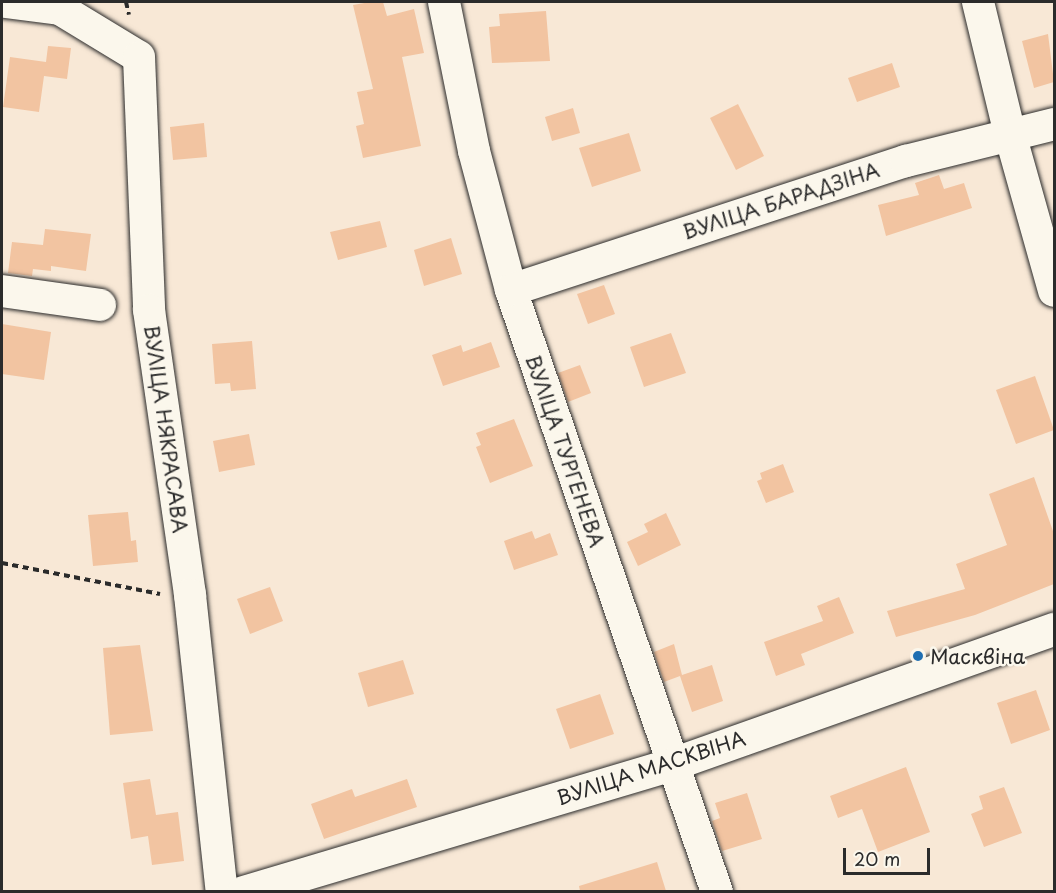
<!DOCTYPE html>
<meta charset="utf-8">
<style>
body{margin:0}
#map{position:relative;width:1056px;height:893px;overflow:hidden;background:#f8e8d6;font-family:"Playpen Sans",sans-serif}
div>[style]{position:absolute}
[style*='--x']{left:calc(var(--x)*1px);top:calc(var(--y)*1px);width:calc(var(--w)*1px);rotate:calc(var(--a)*1deg)}
.building>*{inset:0;background:#f2c4a1}
.path>*{height:4px;margin-top:-2px;transform-origin:0;background:repeating-linear-gradient(90deg,#2b2b2b 0 6px,transparent 0 10.5px)}
.roads{filter:drop-shadow(0 0 2px #2b2b2b) drop-shadow(0 0 2px #2b2b2b)}
.minor>*{height:32px;margin:-16px;padding:0 16px;transform-origin:16px;border-radius:16px;background:#fbf7ec}
.secondary>*{height:33px;margin:-16.5px;padding:0 16.5px;transform-origin:16.5px;border-radius:16.5px;background:#fbf7ec}
.dots>*{width:16px;height:16px;translate:-50% -50%;box-sizing:border-box;border:3px solid #fbf7ec;border-radius:50%}
span{translate:-50% -50%;white-space:nowrap;text-align:center;line-height:1.15;-webkit-text-stroke:5px #fbf7ec;paint-order:stroke}
.street-label{font-size:20px;color:#2b2b2b}
.poi-label{font-size:20px;color:#2b2b2b}
.left{translate:0 -50%;text-align:left}
.frame{position:absolute;inset:0;border:3px solid #2b2b2b;pointer-events:none}
.scale{position:absolute;left:843px;top:848px;width:87px;height:27px;box-sizing:border-box;border:3px solid #2b2b2b;border-top:0;padding-left:8px;font-size:18px;line-height:21px;white-space:nowrap;color:#2b2b2b;-webkit-text-stroke:4px #fbf7ec;paint-order:stroke}
</style>
<div id="map">
<div class="building">
<div style="clip-path:polygon(370px 2px,383px 2px,387px 16px,414px 9px,424px 53px,402px 57px,421px 146px,363px 158px,356px 126px,364px 124px,357px 92px,373px 89px,353px 5px)"></div>
<div style="clip-path:polygon(546px 11px,550px 61px,492px 63px,489px 27px,500px 26px,499px 14px)"></div>
<div style="clip-path:polygon(1048px 34px,1054px 82px,1034px 88px,1022px 41px)"></div>
<div style="clip-path:polygon(48px 46px,71px 48px,67px 79px,44px 76px,39px 112px,3px 107px,10px 57px,46px 62px)"></div>
<div style="clip-path:polygon(892px 63px,900px 87px,857px 102px,848px 78px)"></div>
<div style="clip-path:polygon(738px 104px,764px 156px,736px 170px,710px 118px)"></div>
<div style="clip-path:polygon(573px 108px,580px 133px,552px 141px,545px 117px)"></div>
<div style="clip-path:polygon(204px 123px,207px 157px,173px 160px,170px 127px)"></div>
<div style="clip-path:polygon(629px 133px,641px 171px,592px 187px,579px 148px)"></div>
<div style="clip-path:polygon(939px 175px,944px 189px,964px 183px,972px 208px,886px 236px,878px 205px,919px 195px,915px 183px)"></div>
<div style="clip-path:polygon(380px 221px,387px 247px,338px 260px,330px 232px)"></div>
<div style="clip-path:polygon(45px 229px,91px 234px,86px 271px,51px 266px,51px 271px,33px 269px,32px 276px,8px 273px,12px 242px,43px 245px)"></div>
<div style="clip-path:polygon(451px 238px,462px 274px,424px 286px,414px 250px)"></div>
<div style="clip-path:polygon(604px 285px,615px 314px,588px 324px,577px 294px)"></div>
<div style="clip-path:polygon(2px 324px,51px 332px,44px 380px,2px 374px)"></div>
<div style="clip-path:polygon(671px 333px,686px 373px,644px 387px,630px 347px)"></div>
<div style="clip-path:polygon(252px 341px,256px 389px,231px 391px,230px 383px,215px 384px,212px 344px)"></div>
<div style="clip-path:polygon(491px 342px,500px 367px,443px 386px,432px 355px,461px 345px,463px 352px)"></div>
<div style="clip-path:polygon(580px 365px,591px 393px,568px 402px,558px 373px)"></div>
<div style="clip-path:polygon(1035px 376px,1054px 430px,1016px 444px,996px 390px)"></div>
<div style="clip-path:polygon(514px 419px,533px 466px,490px 483px,476px 447px,481px 445px,476px 433px)"></div>
<div style="clip-path:polygon(249px 434px,255px 465px,219px 472px,213px 441px)"></div>
<div style="clip-path:polygon(783px 464px,794px 492px,766px 503px,757px 481px,762px 479px,760px 473px)"></div>
<div style="clip-path:polygon(1034px 477px,1054px 534px,1054px 584px,975px 615px,896px 637px,887px 611px,965px 589px,956px 564px,1007px 545px,989px 494px)"></div>
<div style="clip-path:polygon(128px 512px,131px 541px,136px 540px,138px 562px,93px 566px,88px 515px)"></div>
<div style="clip-path:polygon(666px 513px,681px 545px,638px 566px,627px 542px,648px 532px,644px 524px)"></div>
<div style="clip-path:polygon(532px 531px,535px 539px,550px 533px,558px 555px,514px 570px,504px 541px)"></div>
<div style="clip-path:polygon(270px 587px,283px 621px,250px 634px,237px 599px)"></div>
<div style="clip-path:polygon(839px 597px,854px 633px,801px 654px,805px 665px,776px 676px,764px 642px,823px 621px,817px 606px)"></div>
<div style="clip-path:polygon(674px 644px,682px 675px,712px 665px,723px 701px,692px 712px,680px 676px,664px 682px,654px 652px)"></div>
<div style="clip-path:polygon(140px 645px,153px 731px,110px 735px,103px 648px)"></div>
<div style="clip-path:polygon(403px 660px,414px 694px,368px 707px,358px 673px)"></div>
<div style="clip-path:polygon(1036px 690px,1050px 730px,1011px 744px,997px 703px)"></div>
<div style="clip-path:polygon(600px 694px,614px 734px,570px 749px,556px 709px)"></div>
<div style="clip-path:polygon(906px 767px,930px 832px,878px 852px,862px 809px,838px 818px,830px 796px)"></div>
<div style="clip-path:polygon(150px 779px,156px 815px,178px 812px,184px 861px,152px 865px,148px 836px,131px 839px,123px 783px)"></div>
<div style="clip-path:polygon(407px 779px,417px 807px,324px 839px,311px 804px,352px 789px,355px 797px)"></div>
<div style="clip-path:polygon(1004px 787px,1022px 833px,984px 847px,971px 814px,983px 809px,979px 796px)"></div>
<div style="clip-path:polygon(747px 793px,762px 839px,722px 851px,712px 821px,720px 818px,715px 803px)"></div>
<div style="clip-path:polygon(657px 862px,666px 891px,580px 891px,579px 886px)"></div>
</div>
<div class="path">
<div style="--x:126;--y:2;--w:13;--a:77"></div>
<div style="--x:2;--y:563;--w:161;--a:11.1"></div>
</div>
<div class="roads">
<div class="minor">
<div style="--x:5;--y:2;--w:55;--a:7.3"></div>
<div style="--x:60;--y:9;--w:92;--a:31.3"></div>
<div style="--x:139;--y:57;--w:253;--a:87.7"></div>
<div style="--x:149;--y:310;--w:288;--a:81.8"></div>
<div style="--x:190;--y:595;--w:299;--a:83.9"></div>
<div style="--x:444;--y:2;--w:152;--a:78.6"></div>
<div style="--x:474;--y:151;--w:144;--a:75.1"></div>
<div style="--x:511;--y:290;--w:636;--a:71.11"></div>
<div style="--x:978;--y:2;--w:136;--a:76.4"></div>
<div style="--x:1010;--y:134;--w:163;--a:74.3"></div>
<div style="--x:511;--y:290;--w:416;--a:-18.1"></div>
<div style="--x:906;--y:161;--w:153;--a:-14"></div>
<div style="--x:2;--y:291;--w:99;--a:8.1"></div>
</div>
<div class="secondary">
<div style="--x:243;--y:892;--w:448;--a:-16.6"></div>
<div style="--x:672;--y:764;--w:405;--a:-19.5"></div>
</div>
</div>
<div class="dots">
<div style="left:918px;top:656px;background:#1f6fb2"></div>
</div>
<div class="street-label">
<span style="left:781px;top:201px;rotate:-18deg">ВУЛІЦА БАРАДЗІНА</span>
<span style="left:166px;top:429px;rotate:82deg">ВУЛІЦА НЯКРАСАВА</span>
<span style="left:565px;top:451px;rotate:71deg">ВУЛІЦА ТУРГЕНЕВА</span>
<span style="left:651px;top:768px;rotate:-18deg">ВУЛІЦА МАСКВІНА</span>
</div>
<div class="poi-label">
<span class="left" style="left:930px;top:656px">Масквіна</span>
</div>
<div class="frame"></div>
<div class="scale">20 m</div>
</div>
